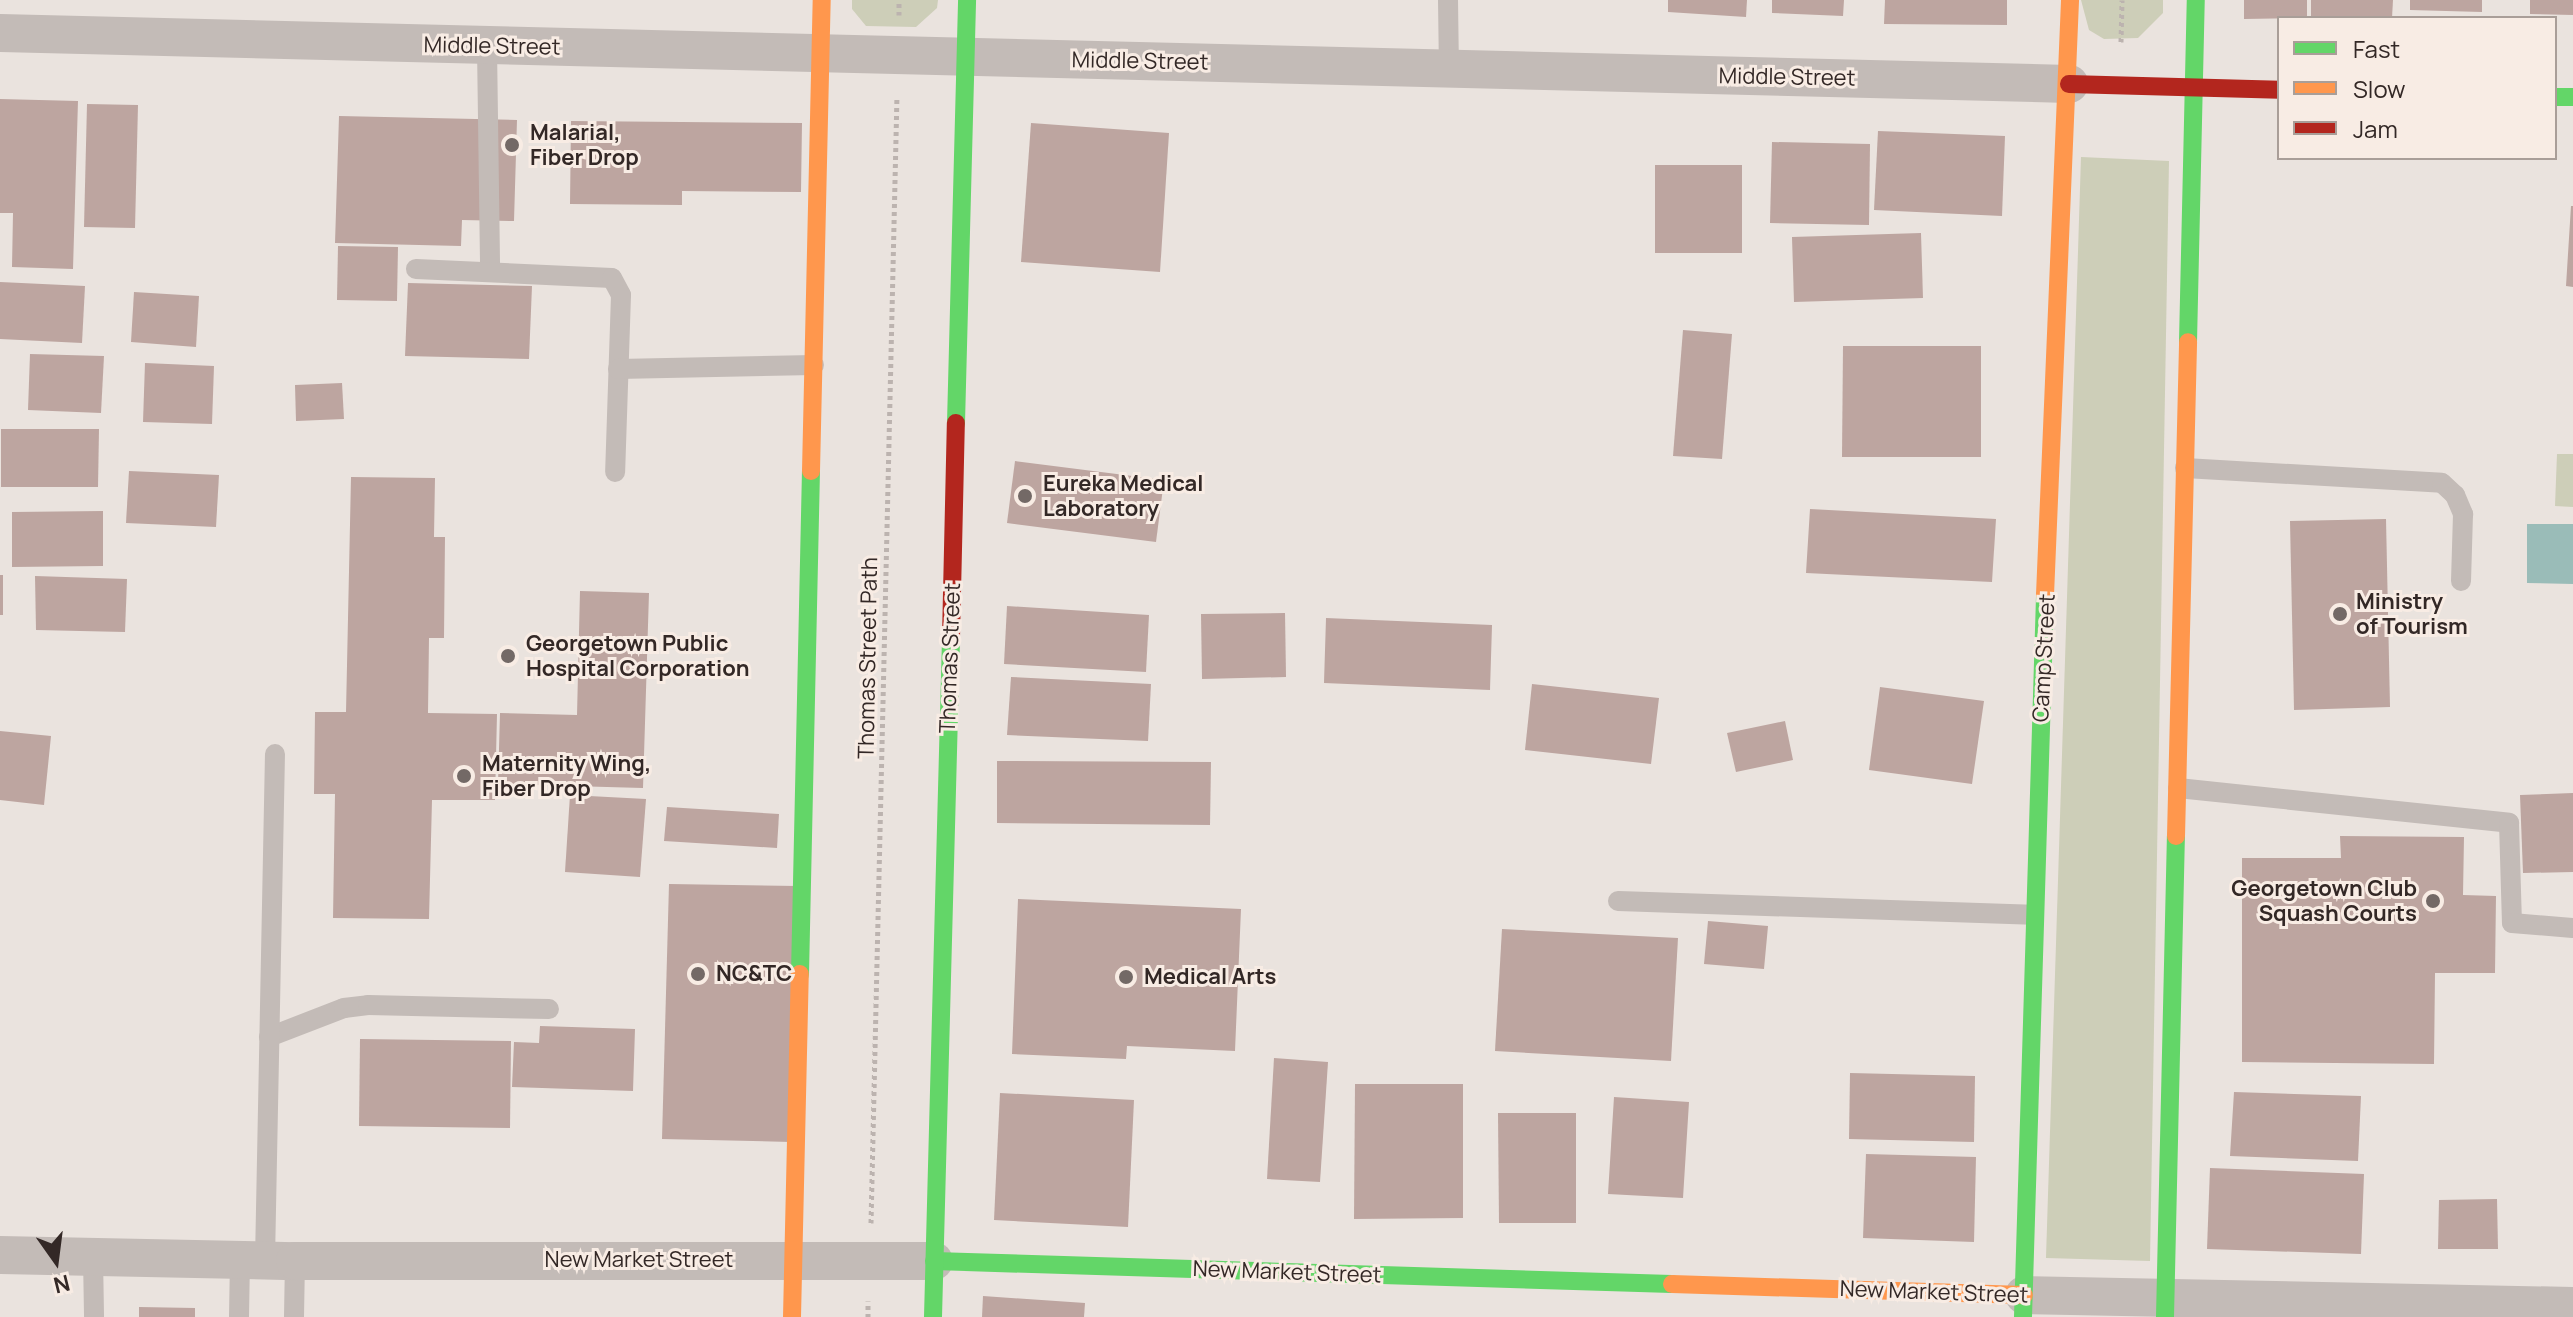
<!DOCTYPE html>
<style>
body{margin:0}
#map{position:relative;width:2573px;height:1317px;overflow:hidden;background:#eae3de;font-family:Manrope,sans-serif}
div>[style]{position:absolute}
[style*='--x']{left:calc(var(--x)*1px);top:calc(var(--y)*1px);width:calc(var(--w)*1px);rotate:calc(var(--a)*1deg)}
.green>*{inset:0;background:#cdceb8}
.water>*{inset:0;background:#9abcb8}
.building>*{inset:0;background:#bda5a0}
.path>*{height:5px;margin-top:-2.5px;transform-origin:0;background:repeating-linear-gradient(90deg,#bcb3af 0 4px,transparent 0 8px)}
.lane>*{height:20px;margin:-10px;padding:0 10px;transform-origin:10px;border-radius:10px;background:#c3bbb7}
.street>*{height:38px;margin:-19px;padding:0 19px;transform-origin:19px;border-radius:19px;background:#c3bbb7}
.fast>*{height:18px;margin:-9px;padding:0 9px;transform-origin:9px;border-radius:9px;background:#63d668}
.slow>*{height:18px;margin:-9px;padding:0 9px;transform-origin:9px;border-radius:9px;background:#ff974d}
.jam>*{height:18px;margin:-9px;padding:0 9px;transform-origin:9px;border-radius:9px;background:#b3261e}
.dots>*{width:22px;height:22px;translate:-50% -50%;box-sizing:border-box;border:4px solid #f8ece4;border-radius:50%}
span{translate:-50% -50%;white-space:nowrap;text-align:center;line-height:1.15;-webkit-text-stroke:6px #f8ece4;paint-order:stroke}
.street-label{font-size:22px;color:#332826}
.poi-label{font-size:22px;color:#332826;font-weight:700}
.left{translate:0 -50%;text-align:left}
.right{translate:-100% -50%;text-align:right}
.legend{position:absolute;left:2277px;top:16px;width:280px;height:144px;box-sizing:border-box;background:#f8ece4;border:2px solid #a99e98;margin:0;padding:10px 14px;list-style:none;font-size:24px;color:#332826}
.legend li{display:flex;align-items:center;gap:16px;height:40px}
.legend b{width:40px;border:2px solid #a99e98}
.north{position:absolute;left:16px;top:1221px;width:80px;height:80px;-webkit-text-stroke:6px #f8ece4;paint-order:stroke;rotate:166deg;font-size:22px;font-weight:700;line-height:32px;text-align:center;color:#332826}
.north::after{content:'';display:block;margin:auto;width:28px;height:36px;background:#332826;clip-path:polygon(50% 0,100% 100%,50% 72%,0 100%)}
</style>
<div id="map">
<div class="green">
<div style="clip-path:polygon(852px 0,938px 0,937px 8px,916px 27px,866px 26px,852px 9px)"></div>
<div style="clip-path:polygon(2081px 0,2163px 0,2163px 13px,2138px 38px,2104px 39px,2089px 30px)"></div>
<div style="clip-path:polygon(2081px 157px,2169px 161px,2150px 1261px,2046px 1258px)"></div>
<div style="clip-path:polygon(2557px 454px,2573px 454px,2573px 507px,2555px 506px)"></div>
</div>
<div class="water">
<div style="clip-path:polygon(2527px 524px,2573px 524px,2573px 584px,2527px 583px)"></div>
</div>
<div class="building">
<div style="clip-path:polygon(1668px 0,1747px 0,1746px 17px,1668px 12px)"></div>
<div style="clip-path:polygon(1772px 0,1844px 0,1843px 16px,1772px 13px)"></div>
<div style="clip-path:polygon(1885px 0,2007px 0,2007px 25px,1884px 24px)"></div>
<div style="clip-path:polygon(2244px 0,2307px 0,2307px 18px,2244px 19px)"></div>
<div style="clip-path:polygon(2311px 0,2393px 0,2392px 18px,2311px 18px)"></div>
<div style="clip-path:polygon(2410px 0,2482px 0,2482px 12px,2410px 10px)"></div>
<div style="clip-path:polygon(2530px 0,2573px 0,2573px 15px,2530px 14px)"></div>
<div style="clip-path:polygon(0 99px,78px 101px,73px 269px,12px 267px,13px 213px,0 213px)"></div>
<div style="clip-path:polygon(87px 104px,138px 105px,135px 228px,84px 227px)"></div>
<div style="clip-path:polygon(339px 116px,517px 120px,514px 221px,462px 220px,461px 246px,335px 243px)"></div>
<div style="clip-path:polygon(571px 121px,802px 123px,801px 192px,682px 191px,682px 205px,570px 204px)"></div>
<div style="clip-path:polygon(1031px 123px,1169px 133px,1160px 272px,1021px 262px)"></div>
<div style="clip-path:polygon(1878px 131px,2005px 136px,2002px 216px,1874px 210px)"></div>
<div style="clip-path:polygon(1772px 142px,1870px 144px,1869px 225px,1770px 223px)"></div>
<div style="clip-path:polygon(1655px 165px,1742px 165px,1742px 253px,1655px 253px)"></div>
<div style="clip-path:polygon(2571px 206px,2573px 206px,2573px 287px,2566px 286px)"></div>
<div style="clip-path:polygon(1921px 233px,1923px 298px,1794px 302px,1792px 237px)"></div>
<div style="clip-path:polygon(338px 246px,398px 247px,397px 301px,337px 300px)"></div>
<div style="clip-path:polygon(0 282px,85px 286px,82px 343px,0 339px)"></div>
<div style="clip-path:polygon(408px 283px,532px 286px,529px 359px,405px 356px)"></div>
<div style="clip-path:polygon(134px 292px,199px 296px,196px 347px,131px 342px)"></div>
<div style="clip-path:polygon(1683px 330px,1732px 334px,1722px 459px,1673px 456px)"></div>
<div style="clip-path:polygon(1843px 346px,1981px 346px,1981px 457px,1842px 457px)"></div>
<div style="clip-path:polygon(30px 354px,104px 356px,101px 413px,28px 410px)"></div>
<div style="clip-path:polygon(145px 363px,214px 366px,212px 424px,143px 422px)"></div>
<div style="clip-path:polygon(342px 383px,344px 419px,296px 421px,295px 385px)"></div>
<div style="clip-path:polygon(1px 429px,99px 429px,98px 487px,1px 487px)"></div>
<div style="clip-path:polygon(1015px 461px,1164px 480px,1156px 542px,1007px 523px)"></div>
<div style="clip-path:polygon(129px 471px,219px 475px,216px 527px,126px 523px)"></div>
<div style="clip-path:polygon(351px 477px,435px 478px,434px 537px,445px 537px,444px 638px,429px 638px,428px 713px,497px 714px,495px 800px,432px 800px,429px 919px,333px 918px,335px 794px,314px 794px,315px 712px,346px 712px)"></div>
<div style="clip-path:polygon(1810px 509px,1996px 519px,1992px 582px,1806px 573px)"></div>
<div style="clip-path:polygon(103px 511px,103px 566px,12px 567px,12px 512px)"></div>
<div style="clip-path:polygon(2386px 519px,2390px 707px,2294px 710px,2290px 521px)"></div>
<div style="clip-path:polygon(0 575px,3px 575px,3px 615px,0 615px)"></div>
<div style="clip-path:polygon(35px 576px,127px 579px,125px 632px,36px 630px)"></div>
<div style="clip-path:polygon(580px 591px,649px 593px,643px 788px,498px 784px,500px 713px,577px 715px)"></div>
<div style="clip-path:polygon(1007px 606px,1149px 615px,1146px 672px,1004px 664px)"></div>
<div style="clip-path:polygon(1285px 613px,1286px 677px,1202px 679px,1201px 614px)"></div>
<div style="clip-path:polygon(1326px 618px,1492px 625px,1490px 690px,1324px 683px)"></div>
<div style="clip-path:polygon(1011px 677px,1151px 684px,1148px 741px,1007px 735px)"></div>
<div style="clip-path:polygon(1532px 684px,1659px 698px,1651px 764px,1525px 750px)"></div>
<div style="clip-path:polygon(1880px 687px,1984px 701px,1972px 784px,1869px 770px)"></div>
<div style="clip-path:polygon(1785px 721px,1793px 760px,1736px 772px,1727px 733px)"></div>
<div style="clip-path:polygon(0 731px,51px 736px,44px 805px,0 800px)"></div>
<div style="clip-path:polygon(997px 761px,1211px 762px,1210px 825px,997px 823px)"></div>
<div style="clip-path:polygon(2573px 793px,2573px 872px,2523px 873px,2520px 795px)"></div>
<div style="clip-path:polygon(570px 795px,646px 799px,640px 877px,565px 872px)"></div>
<div style="clip-path:polygon(667px 807px,779px 814px,777px 848px,664px 841px)"></div>
<div style="clip-path:polygon(2340px 836px,2464px 837px,2463px 895px,2496px 896px,2495px 973px,2435px 973px,2434px 1064px,2242px 1062px,2242px 858px,2341px 858px)"></div>
<div style="clip-path:polygon(669px 884px,797px 886px,791px 1142px,662px 1139px)"></div>
<div style="clip-path:polygon(1018px 899px,1241px 909px,1235px 1051px,1127px 1046px,1126px 1059px,1012px 1054px)"></div>
<div style="clip-path:polygon(1708px 921px,1768px 926px,1764px 969px,1704px 964px)"></div>
<div style="clip-path:polygon(1502px 929px,1678px 938px,1671px 1061px,1495px 1051px)"></div>
<div style="clip-path:polygon(540px 1026px,635px 1029px,633px 1091px,512px 1087px,514px 1042px,539px 1043px)"></div>
<div style="clip-path:polygon(360px 1039px,511px 1041px,510px 1128px,359px 1126px)"></div>
<div style="clip-path:polygon(1274px 1058px,1328px 1062px,1320px 1182px,1267px 1179px)"></div>
<div style="clip-path:polygon(1850px 1073px,1975px 1076px,1974px 1142px,1849px 1139px)"></div>
<div style="clip-path:polygon(1355px 1084px,1463px 1084px,1463px 1218px,1354px 1219px)"></div>
<div style="clip-path:polygon(2234px 1092px,2361px 1096px,2358px 1161px,2230px 1156px)"></div>
<div style="clip-path:polygon(1000px 1093px,1134px 1100px,1128px 1227px,994px 1220px)"></div>
<div style="clip-path:polygon(1614px 1097px,1689px 1102px,1683px 1198px,1608px 1194px)"></div>
<div style="clip-path:polygon(1498px 1113px,1576px 1113px,1576px 1223px,1499px 1223px)"></div>
<div style="clip-path:polygon(1866px 1154px,1976px 1157px,1974px 1242px,1863px 1238px)"></div>
<div style="clip-path:polygon(2210px 1168px,2364px 1174px,2361px 1254px,2207px 1249px)"></div>
<div style="clip-path:polygon(2497px 1199px,2498px 1249px,2438px 1249px,2439px 1200px)"></div>
<div style="clip-path:polygon(983px 1296px,1085px 1303px,1084px 1317px,982px 1317px)"></div>
<div style="clip-path:polygon(139px 1307px,195px 1308px,195px 1317px,139px 1317px)"></div>
</div>
<div class="path">
<div style="--x:899;--y:15;--w:15;--a:-90"></div>
<div style="--x:2121;--y:42;--w:42;--a:-88.6"></div>
<div style="--x:871;--y:1223;--w:1126;--a:-88.68"></div>
<div style="--x:868;--y:1317;--w:16;--a:-90"></div>
</div>
<div class="lane">
<div style="--x:1448;--y:0;--w:69;--a:89.2"></div>
<div style="--x:487;--y:47;--w:222;--a:89.2"></div>
<div style="--x:416;--y:269;--w:196;--a:2.6"></div>
<div style="--x:612;--y:278;--w:19;--a:62"></div>
<div style="--x:621;--y:295;--w:177;--a:91.9"></div>
<div style="--x:618;--y:369;--w:196;--a:-1.2"></div>
<div style="--x:2185;--y:468;--w:257;--a:3.3"></div>
<div style="--x:2442;--y:483;--w:18;--a:43"></div>
<div style="--x:2455;--y:495;--w:21;--a:67"></div>
<div style="--x:2463;--y:514;--w:67;--a:91.7"></div>
<div style="--x:2178;--y:788;--w:333;--a:6"></div>
<div style="--x:2509;--y:823;--w:100;--a:88.3"></div>
<div style="--x:2512;--y:923;--w:61;--a:4.7"></div>
<div style="--x:1618;--y:901;--w:414;--a:1.9"></div>
<div style="--x:269;--y:1037;--w:80;--a:-21.1"></div>
<div style="--x:344;--y:1008;--w:24;--a:-7"></div>
<div style="--x:368;--y:1005;--w:181;--a:1.3"></div>
<div style="--x:93;--y:1257;--w:60;--a:89"></div>
<div style="--x:265;--y:1260;--w:506;--a:-88.87"></div>
<div style="--x:239;--y:1317;--w:57;--a:-89"></div>
<div style="--x:294;--y:1317;--w:56;--a:-89"></div>
</div>
<div class="street">
<div style="--x:0;--y:33;--w:2070;--a:1.41"></div>
<div style="--x:0;--y:1255;--w:295;--a:1.2"></div>
<div style="--x:295;--y:1261;--w:639;--a:0"></div>
<div style="--x:2024;--y:1295;--w:549;--a:1.15"></div>
</div>
<div class="fast">
<div style="--x:2555;--y:97;--w:18;--a:0"></div>
<div style="--x:2188;--y:342;--w:342;--a:-88.7"></div>
<div style="--x:956;--y:423;--w:423;--a:-88.5"></div>
<div style="--x:800;--y:974;--w:503;--a:-88.75"></div>
<div style="--x:934;--y:1261;--w:738;--a:1.79"></div>
<div style="--x:933;--y:1317;--w:680;--a:-88.48"></div>
<div style="--x:2023;--y:1317;--w:722;--a:-88.25"></div>
<div style="--x:2165;--y:1317;--w:481;--a:-88.7"></div>
</div>
<div class="slow">
<div style="--x:811;--y:471;--w:471;--a:-88.7"></div>
<div style="--x:2045;--y:595;--w:596;--a:-87.59"></div>
<div style="--x:2176;--y:836;--w:494;--a:-88.6"></div>
<div style="--x:1672;--y:1284;--w:352;--a:1.8"></div>
<div style="--x:792;--y:1317;--w:343;--a:-88.7"></div>
</div>
<div class="jam">
<div style="--x:2069;--y:84;--w:210;--a:1.6"></div>
<div style="--x:951;--y:637;--w:214;--a:-88.7"></div>
</div>
<div class="dots">
<div style="left:512px;top:145px;background:#736966"></div>
<div style="left:1025px;top:496px;background:#736966"></div>
<div style="left:2340px;top:614px;background:#736966"></div>
<div style="left:508px;top:656px;background:#736966"></div>
<div style="left:464px;top:776px;background:#736966"></div>
<div style="left:2433px;top:901px;background:#736966"></div>
<div style="left:698px;top:974px;background:#736966"></div>
<div style="left:1126px;top:977px;background:#736966"></div>
</div>
<div class="street-label">
<span style="left:492px;top:46px;rotate:1deg">Middle Street</span>
<span style="left:1140px;top:61px;rotate:1deg">Middle Street</span>
<span style="left:1787px;top:77px;rotate:1deg">Middle Street</span>
<span style="left:868px;top:658px;rotate:-89deg">Thomas Street Path</span>
<span style="left:950px;top:658px;rotate:-88deg">Thomas Street</span>
<span style="left:2044px;top:658px;rotate:-87deg">Camp Street</span>
<span style="left:639px;top:1260px">New Market Street</span>
<span style="left:1287px;top:1272px;rotate:2deg">New Market Street</span>
<span style="left:1934px;top:1292px;rotate:2deg">New Market Street</span>
</div>
<div class="poi-label">
<span class="left" style="left:530px;top:145px">Malarial,<br>Fiber Drop</span>
<span class="left" style="left:1043px;top:496px">Eureka Medical<br>Laboratory</span>
<span class="left" style="left:2356px;top:614px">Ministry<br>of Tourism</span>
<span class="left" style="left:526px;top:656px">Georgetown Public<br>Hospital Corporation</span>
<span class="left" style="left:482px;top:776px">Maternity Wing,<br>Fiber Drop</span>
<span class="right" style="left:2417px;top:901px">Georgetown Club<br>Squash Courts</span>
<span class="left" style="left:716px;top:974px">NC&amp;TC</span>
<span class="left" style="left:1144px;top:977px">Medical Arts</span>
</div>
<ul class="legend">
<li><b style="height:10px;background:#63d668"></b>Fast</li>
<li><b style="height:10px;background:#ff974d"></b>Slow</li>
<li><b style="height:10px;background:#b3261e"></b>Jam</li>
</ul>
<div class="north">N</div>
</div>
